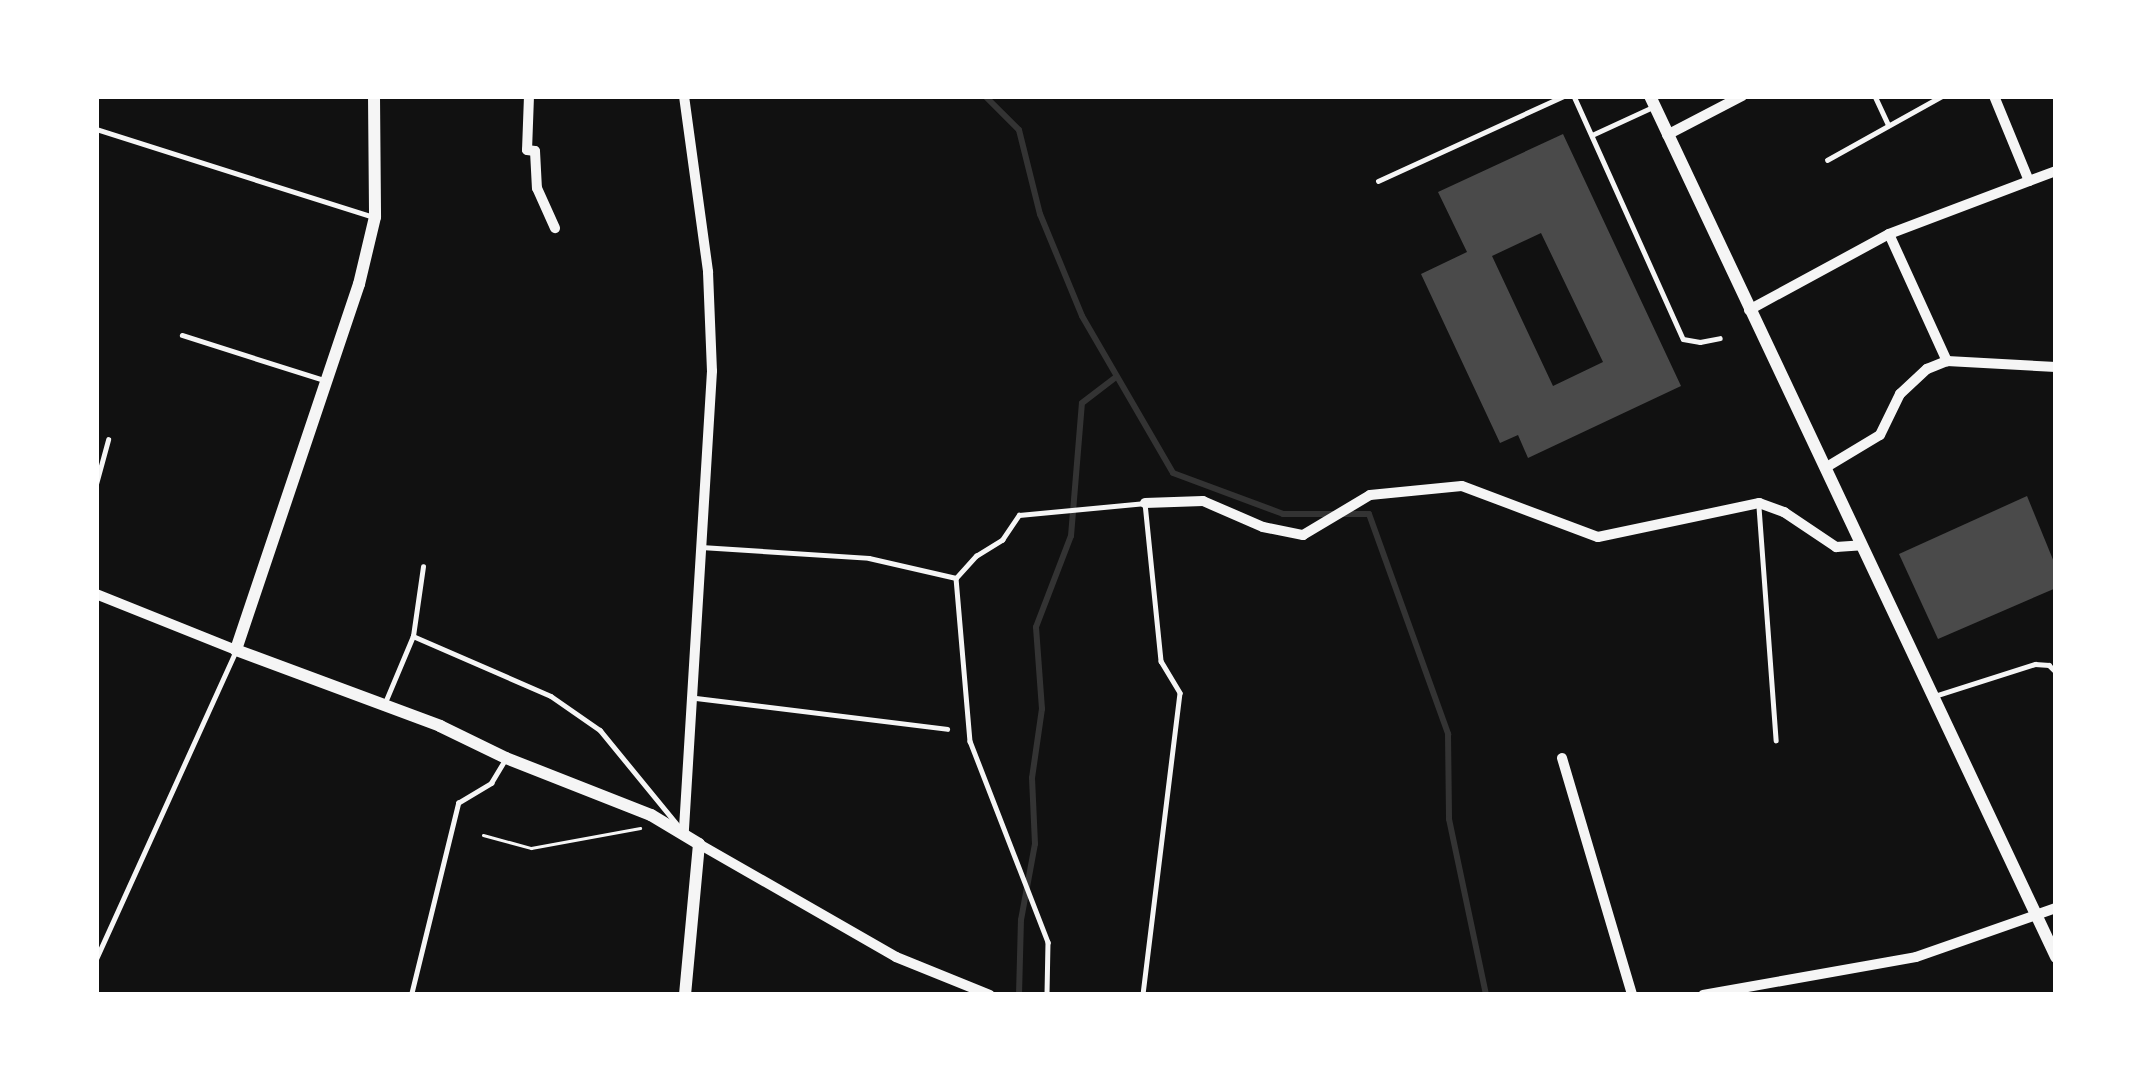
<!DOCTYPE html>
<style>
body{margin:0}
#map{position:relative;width:2152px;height:1091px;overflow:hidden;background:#111;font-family:"Asap Condensed",sans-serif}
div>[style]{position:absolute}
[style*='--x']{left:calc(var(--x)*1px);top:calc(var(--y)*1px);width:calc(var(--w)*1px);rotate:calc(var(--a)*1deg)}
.stream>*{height:6px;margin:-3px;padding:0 3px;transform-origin:3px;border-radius:3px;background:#333}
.building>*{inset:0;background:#4a4a4a}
.path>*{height:3px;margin:-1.5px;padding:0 1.5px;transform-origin:1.5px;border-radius:1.5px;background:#f5f5f5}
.service>*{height:4.5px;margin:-2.25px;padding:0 2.25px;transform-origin:2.25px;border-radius:2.25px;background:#f5f5f5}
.minor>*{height:10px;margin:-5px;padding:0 5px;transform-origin:5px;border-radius:5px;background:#f5f5f5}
.tertiary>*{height:12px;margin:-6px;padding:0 6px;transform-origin:6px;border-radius:6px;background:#f5f5f5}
span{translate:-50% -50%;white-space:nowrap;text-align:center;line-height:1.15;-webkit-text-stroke:10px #fff;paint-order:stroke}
.frame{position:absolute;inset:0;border:99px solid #fff;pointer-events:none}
</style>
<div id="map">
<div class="stream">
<div style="--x:985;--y:96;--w:48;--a:45"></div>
<div style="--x:1019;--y:130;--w:87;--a:76"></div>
<div style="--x:1040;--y:214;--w:110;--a:67.6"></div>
<div style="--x:1082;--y:316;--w:181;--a:59.9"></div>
<div style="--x:1173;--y:473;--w:117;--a:20.4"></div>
<div style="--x:1283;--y:514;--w:86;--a:0"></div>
<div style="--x:1369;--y:514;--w:234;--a:70.2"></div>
<div style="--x:1448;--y:734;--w:85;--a:89.3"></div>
<div style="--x:1449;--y:819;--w:180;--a:78.1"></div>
<div style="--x:1019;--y:995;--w:75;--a:-88.5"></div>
<div style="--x:1021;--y:920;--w:77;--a:-79.6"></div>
<div style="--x:1035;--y:844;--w:66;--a:-92.6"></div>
<div style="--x:1032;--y:778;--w:70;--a:-81.8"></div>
<div style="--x:1042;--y:709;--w:82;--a:-94.2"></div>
<div style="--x:1036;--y:627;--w:97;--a:-69"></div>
<div style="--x:1071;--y:536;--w:133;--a:-85.3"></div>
<div style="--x:1082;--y:403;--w:43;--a:-37.4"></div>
</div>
<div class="building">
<div style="clip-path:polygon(evenodd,1563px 134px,1681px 386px,1528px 458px,1518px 435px,1500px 443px,1421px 274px,1467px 252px,1438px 192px,1563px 134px,1541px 233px,1603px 362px,1553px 386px,1492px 256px,1541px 233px)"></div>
<div style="clip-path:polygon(2027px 496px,2056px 567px,2056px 588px,1938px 639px,1899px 554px)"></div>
</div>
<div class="path">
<div style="--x:483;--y:835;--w:50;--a:15.2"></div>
<div style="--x:531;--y:848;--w:111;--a:-10.4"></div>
</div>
<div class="service">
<div style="--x:1574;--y:96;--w:266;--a:65.8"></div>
<div style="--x:1683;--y:339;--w:17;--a:10"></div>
<div style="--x:1700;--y:342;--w:20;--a:-11"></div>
<div style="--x:1875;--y:96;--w:31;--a:65"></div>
<div style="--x:96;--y:129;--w:288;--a:17.6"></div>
<div style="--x:1592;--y:135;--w:67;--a:-24.7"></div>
<div style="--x:1827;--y:160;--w:132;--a:-29.1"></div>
<div style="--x:1378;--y:181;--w:205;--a:-24.6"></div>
<div style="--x:182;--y:335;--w:149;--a:17.6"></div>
<div style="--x:96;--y:484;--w:46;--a:-74.7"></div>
<div style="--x:1759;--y:507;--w:234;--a:85.8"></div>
<div style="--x:701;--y:547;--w:168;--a:3.7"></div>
<div style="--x:869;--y:558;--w:89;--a:12.9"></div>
<div style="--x:956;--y:578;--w:30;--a:-48"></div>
<div style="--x:976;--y:556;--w:31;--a:-32"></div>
<div style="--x:1002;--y:540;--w:30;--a:-56"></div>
<div style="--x:1019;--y:515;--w:127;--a:-5.4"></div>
<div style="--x:1145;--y:503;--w:159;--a:84.2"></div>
<div style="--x:1161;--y:661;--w:37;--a:59"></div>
<div style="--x:1180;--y:693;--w:304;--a:97"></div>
<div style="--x:956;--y:578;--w:164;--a:85.1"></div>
<div style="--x:970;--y:741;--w:216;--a:68.8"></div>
<div style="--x:1048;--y:942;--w:53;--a:91.1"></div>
<div style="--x:413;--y:636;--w:150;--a:23.5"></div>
<div style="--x:551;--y:696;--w:60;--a:34.8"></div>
<div style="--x:600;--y:730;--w:128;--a:50.7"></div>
<div style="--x:1938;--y:695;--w:102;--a:-17.7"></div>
<div style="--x:2035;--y:664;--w:14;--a:4"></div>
<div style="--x:2049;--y:665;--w:10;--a:45"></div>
<div style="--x:696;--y:698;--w:253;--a:7"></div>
<div style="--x:384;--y:705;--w:75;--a:-67.2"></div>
<div style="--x:413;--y:636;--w:70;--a:-81.8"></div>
<div style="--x:96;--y:959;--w:339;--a:-65.6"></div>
<div style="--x:330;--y:994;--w:3;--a:18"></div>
<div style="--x:411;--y:995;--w:198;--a:-76.2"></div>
<div style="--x:458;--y:803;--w:39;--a:-31"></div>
<div style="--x:491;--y:783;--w:27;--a:-59"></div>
</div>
<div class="minor">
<div style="--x:529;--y:96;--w:54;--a:92.1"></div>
<div style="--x:527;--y:150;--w:8;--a:7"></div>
<div style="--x:535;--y:151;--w:37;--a:87"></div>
<div style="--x:537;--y:188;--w:44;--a:65.8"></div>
<div style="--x:684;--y:96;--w:178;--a:82.2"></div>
<div style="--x:708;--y:272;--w:99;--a:87.7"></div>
<div style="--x:712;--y:371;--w:464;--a:93.5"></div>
<div style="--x:1994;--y:96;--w:92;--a:67.6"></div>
<div style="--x:1667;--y:135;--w:85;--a:-27.5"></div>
<div style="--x:1889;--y:234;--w:140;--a:65.5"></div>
<div style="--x:1749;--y:310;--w:159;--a:-28.5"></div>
<div style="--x:1889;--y:234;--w:178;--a:-20.7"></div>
<div style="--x:1825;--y:468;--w:64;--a:-31"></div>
<div style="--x:1880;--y:435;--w:46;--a:-64"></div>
<div style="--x:1900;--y:394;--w:37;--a:-43"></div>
<div style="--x:1927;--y:369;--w:22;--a:-22"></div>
<div style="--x:1947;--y:361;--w:109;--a:3.2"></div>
<div style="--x:1145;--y:503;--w:58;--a:-2"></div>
<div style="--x:1203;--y:501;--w:65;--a:23.4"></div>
<div style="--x:1263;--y:527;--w:41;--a:11.3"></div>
<div style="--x:1303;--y:535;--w:78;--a:-30.8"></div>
<div style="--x:1370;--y:495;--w:92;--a:-5.6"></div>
<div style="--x:1462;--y:486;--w:145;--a:20.6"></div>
<div style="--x:1598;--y:537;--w:165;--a:-11.9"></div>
<div style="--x:1759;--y:503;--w:27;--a:20"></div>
<div style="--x:1784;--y:512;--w:63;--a:33.9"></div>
<div style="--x:1836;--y:547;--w:26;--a:-4"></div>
<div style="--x:96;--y:594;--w:151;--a:21.8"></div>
<div style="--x:1562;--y:758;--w:247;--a:73.5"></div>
<div style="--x:699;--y:844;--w:227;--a:29.8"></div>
<div style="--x:896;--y:957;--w:101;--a:22"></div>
<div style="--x:1703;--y:995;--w:216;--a:-10.1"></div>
<div style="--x:1916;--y:957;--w:148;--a:-19.3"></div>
</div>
<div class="tertiary">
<div style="--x:374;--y:96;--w:121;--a:89.5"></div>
<div style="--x:375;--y:217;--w:69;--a:103.4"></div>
<div style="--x:359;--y:284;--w:386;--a:108.6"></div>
<div style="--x:236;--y:650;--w:218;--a:20.4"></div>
<div style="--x:440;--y:726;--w:73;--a:25.9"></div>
<div style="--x:506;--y:758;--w:156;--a:21.5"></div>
<div style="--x:651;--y:815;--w:56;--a:31.1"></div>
<div style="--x:699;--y:844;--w:152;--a:95.3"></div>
<div style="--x:1650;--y:96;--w:952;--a:64.75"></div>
</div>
<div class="frame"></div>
</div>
